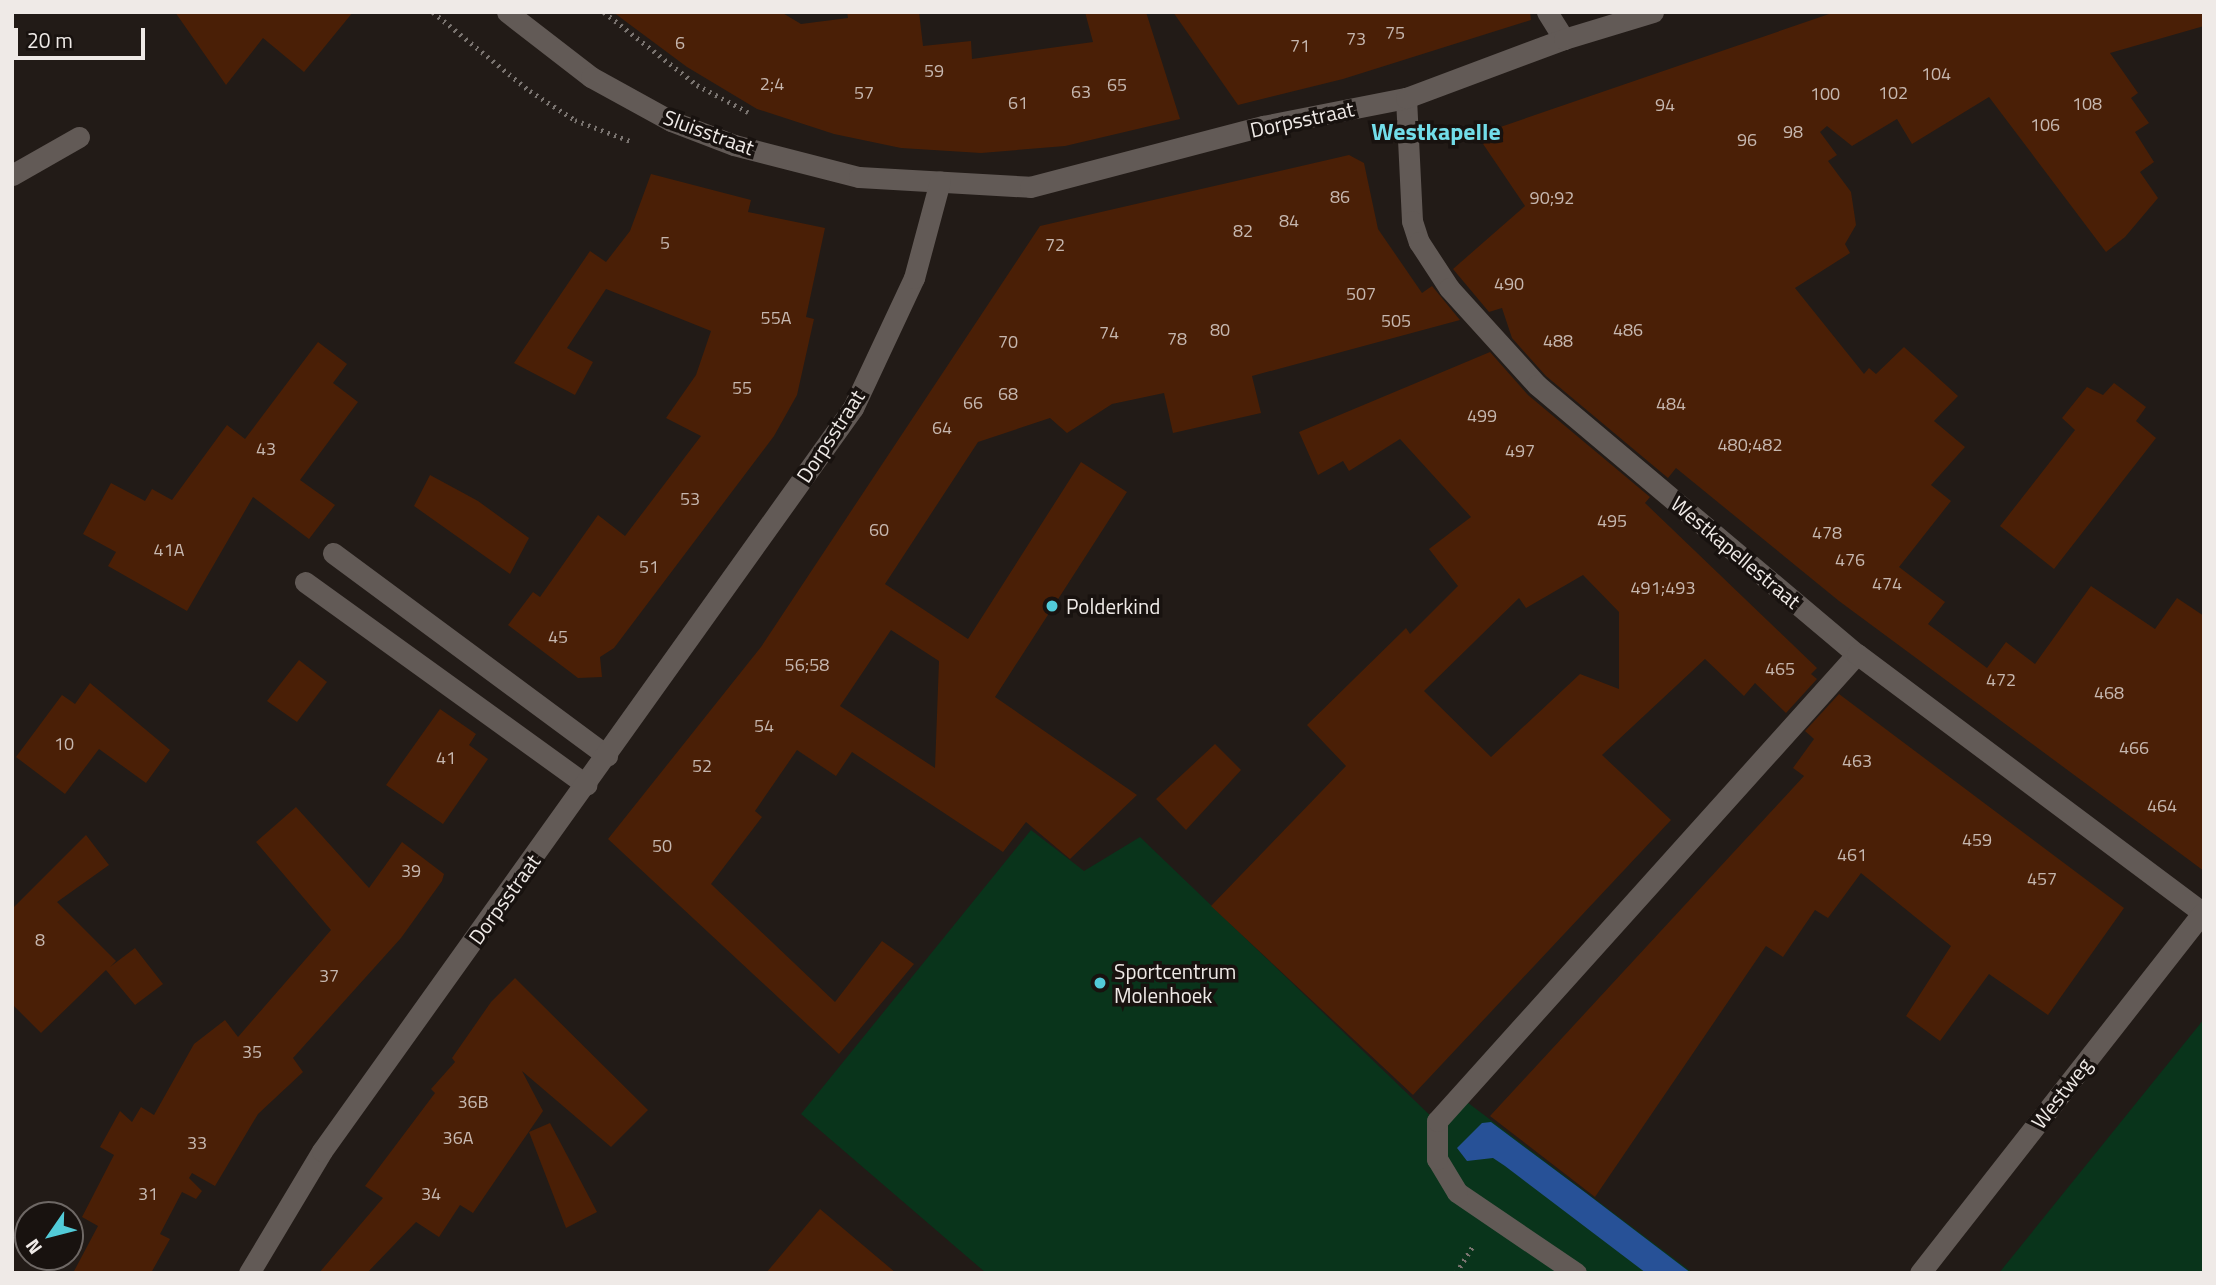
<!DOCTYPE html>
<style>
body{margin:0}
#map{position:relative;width:2216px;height:1285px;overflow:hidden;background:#221b17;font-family:"Titillium Web",sans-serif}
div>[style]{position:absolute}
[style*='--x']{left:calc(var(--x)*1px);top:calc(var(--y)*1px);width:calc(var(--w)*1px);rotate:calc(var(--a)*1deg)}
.green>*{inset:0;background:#09341b}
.water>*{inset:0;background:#275197}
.building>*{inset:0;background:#4a1f06}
.path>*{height:4.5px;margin-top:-2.25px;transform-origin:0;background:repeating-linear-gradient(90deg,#7a7470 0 2px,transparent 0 7px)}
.lane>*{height:21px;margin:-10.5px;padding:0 10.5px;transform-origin:10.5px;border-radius:10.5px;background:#625a56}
.street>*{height:21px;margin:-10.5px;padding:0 10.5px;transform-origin:10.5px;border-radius:10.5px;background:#625a56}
.secondary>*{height:21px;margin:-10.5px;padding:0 10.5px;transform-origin:10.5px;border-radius:10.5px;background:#625a56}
.dots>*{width:19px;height:19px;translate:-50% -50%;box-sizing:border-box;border:4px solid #18120f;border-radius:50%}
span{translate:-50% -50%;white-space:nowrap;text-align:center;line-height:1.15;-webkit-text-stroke:7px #18120f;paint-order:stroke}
.number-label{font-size:18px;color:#c6b7af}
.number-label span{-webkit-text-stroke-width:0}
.street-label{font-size:21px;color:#efeae7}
.poi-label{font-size:21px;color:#efeae7}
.left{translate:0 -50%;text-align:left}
.quarter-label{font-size:24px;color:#72dde9;font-weight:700}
.frame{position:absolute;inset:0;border:14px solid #efeae7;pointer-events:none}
.north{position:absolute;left:14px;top:1201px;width:70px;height:70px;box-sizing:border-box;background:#18120f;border:2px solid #6e6865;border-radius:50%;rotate:235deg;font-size:19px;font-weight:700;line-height:28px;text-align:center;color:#efeae7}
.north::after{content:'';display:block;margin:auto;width:24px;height:32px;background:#52cbd8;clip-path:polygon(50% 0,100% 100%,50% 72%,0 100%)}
.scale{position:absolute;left:14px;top:28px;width:131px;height:32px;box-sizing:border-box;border:4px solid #efeae7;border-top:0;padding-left:9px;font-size:21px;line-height:24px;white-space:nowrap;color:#efeae7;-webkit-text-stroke:5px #18120f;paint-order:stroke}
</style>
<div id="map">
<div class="green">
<div style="clip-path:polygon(1031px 830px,1084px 871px,1140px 837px,1436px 1121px,1459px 1096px,1693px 1273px,986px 1273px,801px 1114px)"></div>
<div style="clip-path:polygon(2204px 1019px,2204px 1273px,1999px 1273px)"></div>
</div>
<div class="water">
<div style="clip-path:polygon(1491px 1122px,1586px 1193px,1691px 1273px,1646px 1273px,1505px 1166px,1493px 1158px,1467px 1161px,1457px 1148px,1482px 1123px)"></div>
</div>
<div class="building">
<div style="clip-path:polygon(175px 12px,353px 12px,304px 72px,263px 38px,226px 85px)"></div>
<div style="clip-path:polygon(613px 12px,781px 12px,801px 24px,848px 18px,847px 12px,919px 12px,923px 46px,971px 41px,972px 59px,1093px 42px,1085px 12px,1146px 12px,1180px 119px,1065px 146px,981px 153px,901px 148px,834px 134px,757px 109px,687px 67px)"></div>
<div style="clip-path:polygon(1173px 12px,1530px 12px,1531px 20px,1343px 79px,1238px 105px)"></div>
<div style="clip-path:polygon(1835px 12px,2204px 12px,2204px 26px,2110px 53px,2138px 93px,2131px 98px,2149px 123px,2135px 132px,2154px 162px,2140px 172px,2158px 198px,2125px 237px,2106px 252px,1989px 97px,1912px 144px,1897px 119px,1852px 146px,1827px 126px,1820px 132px,1837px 155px,1828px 161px,1851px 192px,1856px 225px,1845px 244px,1850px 253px,1795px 288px,1864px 374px,1869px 368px,1876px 374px,1904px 347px,1958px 396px,1934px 421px,1965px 447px,1931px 485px,1951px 501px,1899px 567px,1945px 602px,1928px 624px,1987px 668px,2006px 642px,2035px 664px,2091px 586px,2155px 629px,2177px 598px,2204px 616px,2204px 871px,1839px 601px,1676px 468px,1668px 478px,1546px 376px,1512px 338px,1502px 308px,1489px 312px,1453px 269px,1525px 206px,1477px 135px)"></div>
<div style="clip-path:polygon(evenodd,1349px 155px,1364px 163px,1378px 229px,1422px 293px,1432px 286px,1460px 320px,1252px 376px,1261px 413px,1173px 433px,1164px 393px,1112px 404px,1067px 433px,1050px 418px,978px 442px,885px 584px,968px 639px,1081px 462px,1127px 492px,995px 697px,1137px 795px,1070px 859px,1026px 822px,1003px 852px,852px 752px,836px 776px,797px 750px,755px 811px,762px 817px,711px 884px,835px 1002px,882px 941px,914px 964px,839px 1054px,608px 839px,761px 647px,1040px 226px,1349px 155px,891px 630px,939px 661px,935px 768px,840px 706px,891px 630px)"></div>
<div style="clip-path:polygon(651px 174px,751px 200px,748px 212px,825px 228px,806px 317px,814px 319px,797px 395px,774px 436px,614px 648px,600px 657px,602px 677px,578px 678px,508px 625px,533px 592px,540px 597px,598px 515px,625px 536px,701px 436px,666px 418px,696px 375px,711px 331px,606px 289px,567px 348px,593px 362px,575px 395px,514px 363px,590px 251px,606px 262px,630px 231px)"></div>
<div style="clip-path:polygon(318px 342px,347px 364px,333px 383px,358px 402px,300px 480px,335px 505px,309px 539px,253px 497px,187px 611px,108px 566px,116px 552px,83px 534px,111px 483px,145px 501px,152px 489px,172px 500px,227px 425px,245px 439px)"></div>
<div style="clip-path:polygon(evenodd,1490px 352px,1528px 395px,1650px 497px,1645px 503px,1817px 668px,1811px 674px,1817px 679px,1786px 713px,1755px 683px,1744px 696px,1705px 659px,1602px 755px,1671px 820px,1413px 1095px,1211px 906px,1346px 766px,1307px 725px,1406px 628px,1410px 634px,1458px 586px,1429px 549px,1471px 517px,1400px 439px,1349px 471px,1343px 461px,1318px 475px,1299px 432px,1490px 352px,1583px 575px,1619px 612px,1619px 689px,1580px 674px,1491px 757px,1424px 691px,1519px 598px,1526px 608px,1583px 575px)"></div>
<div style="clip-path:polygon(2114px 383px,2146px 407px,2136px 421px,2156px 438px,2054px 569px,2000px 526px,2075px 430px,2062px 418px,2087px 387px,2103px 395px)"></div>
<div style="clip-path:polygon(430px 475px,478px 501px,529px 538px,510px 574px,414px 506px)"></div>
<div style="clip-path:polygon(299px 660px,327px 682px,297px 722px,267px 701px)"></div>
<div style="clip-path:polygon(90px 683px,170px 750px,146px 783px,99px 749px,65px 794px,16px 757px,62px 695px,75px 704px)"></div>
<div style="clip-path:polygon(1839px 694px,2124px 908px,2048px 1015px,1989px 974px,1940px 1041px,1906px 1016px,1951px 946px,1861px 873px,1828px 918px,1815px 910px,1783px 957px,1766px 946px,1595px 1197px,1490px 1116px,1804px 776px,1793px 768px,1814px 739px,1805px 731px)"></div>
<div style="clip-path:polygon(440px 709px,476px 734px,469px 745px,488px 759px,443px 824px,386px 785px)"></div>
<div style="clip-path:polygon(1215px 744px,1241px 770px,1186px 830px,1156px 799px)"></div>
<div style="clip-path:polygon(296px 807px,369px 888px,402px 842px,444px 874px,442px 881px,401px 938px,293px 1058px,303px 1072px,258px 1114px,215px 1186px,192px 1173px,189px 1178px,202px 1191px,196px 1199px,182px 1192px,160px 1234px,170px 1239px,151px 1273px,73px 1273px,98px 1226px,82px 1217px,114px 1155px,100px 1147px,120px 1111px,132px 1122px,141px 1107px,154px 1115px,194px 1044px,225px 1020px,238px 1037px,331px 930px,256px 842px)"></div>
<div style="clip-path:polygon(86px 835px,109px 865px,57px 902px,116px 961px,110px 967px,135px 948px,163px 984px,135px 1005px,106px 970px,41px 1033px,12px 1004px,12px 909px)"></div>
<div style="clip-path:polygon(515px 978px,648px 1110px,611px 1147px,522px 1071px,543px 1111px,473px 1213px,460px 1205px,439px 1237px,416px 1222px,367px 1273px,319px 1273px,383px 1198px,365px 1186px,435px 1093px,431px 1089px,455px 1062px,452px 1058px,491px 1002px)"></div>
<div style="clip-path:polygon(550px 1123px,597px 1212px,566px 1228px,529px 1132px)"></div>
<div style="clip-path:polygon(820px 1209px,896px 1273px,766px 1273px)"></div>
</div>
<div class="path">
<div style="--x:433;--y:12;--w:125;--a:39.2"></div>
<div style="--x:530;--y:91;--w:54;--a:32.8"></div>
<div style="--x:575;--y:120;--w:62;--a:20.8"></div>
<div style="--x:604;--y:12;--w:118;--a:38.1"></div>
<div style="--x:697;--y:85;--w:58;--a:27.9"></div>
<div style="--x:1456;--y:1273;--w:34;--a:-58"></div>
</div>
<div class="lane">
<div style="--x:333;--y:553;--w:341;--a:36.5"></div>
<div style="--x:305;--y:582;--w:347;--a:35.8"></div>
<div style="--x:1576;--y:1273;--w:144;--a:-145.8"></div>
<div style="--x:1457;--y:1192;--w:39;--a:-121"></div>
<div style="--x:1437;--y:1159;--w:38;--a:-90"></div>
<div style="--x:1437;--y:1121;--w:628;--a:-48.03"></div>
</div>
<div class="street">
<div style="--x:1547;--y:12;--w:32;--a:58"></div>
<div style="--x:1406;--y:98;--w:123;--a:87.2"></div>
<div style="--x:1412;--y:221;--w:22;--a:72"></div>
<div style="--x:1419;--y:242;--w:55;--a:56.9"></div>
<div style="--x:1449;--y:288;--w:131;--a:47.8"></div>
<div style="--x:1537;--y:385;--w:418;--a:40.1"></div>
<div style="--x:1857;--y:654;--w:434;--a:36.8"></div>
<div style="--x:12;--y:175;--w:77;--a:-29.6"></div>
<div style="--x:1920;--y:1273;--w:457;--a:-51.9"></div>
</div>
<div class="secondary">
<div style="--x:507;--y:12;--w:106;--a:37.7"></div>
<div style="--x:591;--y:77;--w:91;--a:28.8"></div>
<div style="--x:671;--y:121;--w:67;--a:20.9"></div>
<div style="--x:734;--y:145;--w:129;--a:14.4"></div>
<div style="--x:859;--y:177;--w:171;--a:3.3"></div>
<div style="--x:1030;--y:187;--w:241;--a:-14.7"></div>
<div style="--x:1263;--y:126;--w:146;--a:-11.1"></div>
<div style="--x:1406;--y:98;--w:169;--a:-20.5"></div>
<div style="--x:1564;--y:39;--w:93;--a:-16.9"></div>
<div style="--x:249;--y:1273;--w:142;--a:-59.1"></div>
<div style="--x:322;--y:1151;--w:913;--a:-54.45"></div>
<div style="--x:853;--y:408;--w:144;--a:-64.9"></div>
<div style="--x:914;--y:278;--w:100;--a:-75"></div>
</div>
<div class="dots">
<div style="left:1052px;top:606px;background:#52cbd8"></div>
<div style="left:1100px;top:983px;background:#52cbd8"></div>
</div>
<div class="number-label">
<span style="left:1395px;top:33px">75</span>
<span style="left:1356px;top:39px">73</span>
<span style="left:680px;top:43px">6</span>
<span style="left:1300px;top:46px">71</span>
<span style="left:934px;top:71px">59</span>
<span style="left:1936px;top:74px">104</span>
<span style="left:772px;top:84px">2;4</span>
<span style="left:1117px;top:85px">65</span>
<span style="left:1081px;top:92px">63</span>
<span style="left:864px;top:93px">57</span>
<span style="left:1893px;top:93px">102</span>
<span style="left:1825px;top:94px">100</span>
<span style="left:1018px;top:103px">61</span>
<span style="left:2087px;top:104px">108</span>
<span style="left:1665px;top:105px">94</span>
<span style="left:2045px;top:125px">106</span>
<span style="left:1793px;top:132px">98</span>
<span style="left:1747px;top:140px">96</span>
<span style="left:1340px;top:197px">86</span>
<span style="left:1552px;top:198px">90;92</span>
<span style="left:1289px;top:221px">84</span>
<span style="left:1243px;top:231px">82</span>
<span style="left:665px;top:243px">5</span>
<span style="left:1055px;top:245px">72</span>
<span style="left:1509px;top:284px">490</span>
<span style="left:1361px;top:294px">507</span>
<span style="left:776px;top:318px">55A</span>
<span style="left:1396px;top:321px">505</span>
<span style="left:1220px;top:330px">80</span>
<span style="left:1628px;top:330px">486</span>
<span style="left:1109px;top:333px">74</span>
<span style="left:1177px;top:339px">78</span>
<span style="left:1558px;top:341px">488</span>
<span style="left:1008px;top:342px">70</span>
<span style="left:742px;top:388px">55</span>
<span style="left:1008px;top:394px">68</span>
<span style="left:973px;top:403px">66</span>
<span style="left:1671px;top:404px">484</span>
<span style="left:1482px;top:416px">499</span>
<span style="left:942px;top:428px">64</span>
<span style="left:1750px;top:445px">480;482</span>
<span style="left:266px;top:449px">43</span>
<span style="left:1520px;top:451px">497</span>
<span style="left:690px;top:499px">53</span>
<span style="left:1612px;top:521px">495</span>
<span style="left:879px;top:530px">60</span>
<span style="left:1827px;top:533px">478</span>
<span style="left:169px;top:550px">41A</span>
<span style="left:1850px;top:560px">476</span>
<span style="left:649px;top:567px">51</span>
<span style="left:1887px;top:584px">474</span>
<span style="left:1663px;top:588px">491;493</span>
<span style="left:558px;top:637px">45</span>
<span style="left:807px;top:665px">56;58</span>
<span style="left:1780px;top:669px">465</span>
<span style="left:2001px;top:680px">472</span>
<span style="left:2109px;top:693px">468</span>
<span style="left:764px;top:726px">54</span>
<span style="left:64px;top:744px">10</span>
<span style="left:2134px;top:748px">466</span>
<span style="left:446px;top:758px">41</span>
<span style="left:1857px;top:761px">463</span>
<span style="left:702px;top:766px">52</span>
<span style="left:2162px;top:806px">464</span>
<span style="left:1977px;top:840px">459</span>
<span style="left:662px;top:846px">50</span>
<span style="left:1852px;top:855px">461</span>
<span style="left:411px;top:871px">39</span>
<span style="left:2042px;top:879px">457</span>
<span style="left:40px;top:940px">8</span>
<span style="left:329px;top:976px">37</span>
<span style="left:252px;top:1052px">35</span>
<span style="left:473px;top:1102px">36B</span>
<span style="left:458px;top:1138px">36A</span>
<span style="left:197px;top:1143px">33</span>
<span style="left:148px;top:1194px">31</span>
<span style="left:431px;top:1194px">34</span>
</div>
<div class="street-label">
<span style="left:1302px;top:119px;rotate:-12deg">Dorpsstraat</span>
<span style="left:709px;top:132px;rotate:20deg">Sluisstraat</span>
<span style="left:830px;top:436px;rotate:-57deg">Dorpsstraat</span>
<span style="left:1736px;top:552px;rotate:40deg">Westkapellestraat</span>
<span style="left:504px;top:899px;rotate:-54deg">Dorpsstraat</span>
<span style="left:2061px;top:1093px;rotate:-52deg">Westweg</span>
</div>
<div class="poi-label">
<span class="left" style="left:1066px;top:606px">Polderkind</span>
<span class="left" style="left:1114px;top:983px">Sportcentrum<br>Molenhoek</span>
</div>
<div class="quarter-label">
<span style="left:1436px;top:132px">Westkapelle</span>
</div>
<div class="frame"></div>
<div class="north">N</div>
<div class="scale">20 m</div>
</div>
